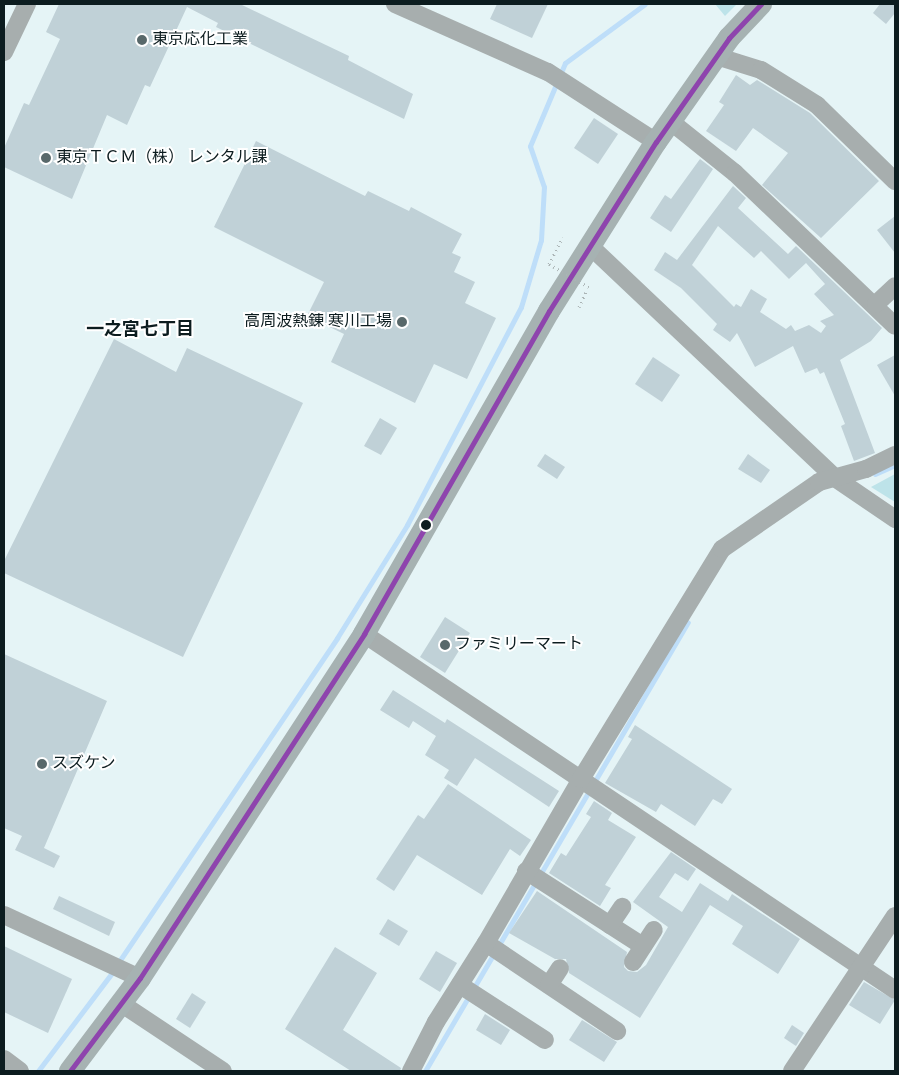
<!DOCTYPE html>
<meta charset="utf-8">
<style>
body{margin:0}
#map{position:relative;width:899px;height:1075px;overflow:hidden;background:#e5f4f6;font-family:Overpass,"Noto Sans JP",sans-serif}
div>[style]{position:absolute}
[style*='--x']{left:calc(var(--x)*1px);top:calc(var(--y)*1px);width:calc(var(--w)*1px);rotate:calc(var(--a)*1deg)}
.green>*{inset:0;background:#bde3e9}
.stream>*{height:5px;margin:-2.5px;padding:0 2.5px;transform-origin:2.5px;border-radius:2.5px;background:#bedef9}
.building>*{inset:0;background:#c0d1d7}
.path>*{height:3px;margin-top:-1.5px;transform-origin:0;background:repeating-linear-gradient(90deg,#abb4b5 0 1px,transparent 0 5px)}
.minor>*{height:18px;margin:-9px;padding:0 9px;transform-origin:9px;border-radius:9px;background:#a7aeae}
.major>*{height:22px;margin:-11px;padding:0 11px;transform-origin:11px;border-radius:11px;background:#a6b2b2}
.path-bridge>*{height:3px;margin-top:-1.5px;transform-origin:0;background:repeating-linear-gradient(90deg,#abb4b5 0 1px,transparent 0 5px)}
.bus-1>*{height:5px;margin:-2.5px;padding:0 2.5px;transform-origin:2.5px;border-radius:2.5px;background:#8e44ad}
.dots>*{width:14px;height:14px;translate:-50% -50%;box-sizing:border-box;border:2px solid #fff;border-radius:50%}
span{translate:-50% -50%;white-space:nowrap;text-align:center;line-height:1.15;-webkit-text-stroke:4px #fff;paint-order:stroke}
.poi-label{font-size:16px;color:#0c1c1f}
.left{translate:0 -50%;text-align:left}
.right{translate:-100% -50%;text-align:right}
.neighbourhood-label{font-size:18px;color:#0c1c1f;font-weight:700}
.frame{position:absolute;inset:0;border:5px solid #0c1c1f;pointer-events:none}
</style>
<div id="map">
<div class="green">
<div style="clip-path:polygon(715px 4px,737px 4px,725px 16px)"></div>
<div style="clip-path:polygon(895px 474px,895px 502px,871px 487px)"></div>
</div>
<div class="stream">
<div style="--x:875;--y:474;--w:22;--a:-24"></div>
<div style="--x:118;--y:963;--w:392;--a:-56"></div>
<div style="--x:337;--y:638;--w:133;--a:-58.2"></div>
<div style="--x:407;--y:525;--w:246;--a:-62.4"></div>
<div style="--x:521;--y:307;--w:70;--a:-73.4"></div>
<div style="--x:541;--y:240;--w:53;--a:-86.8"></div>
<div style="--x:544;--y:187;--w:43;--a:-108.9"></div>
<div style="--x:530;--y:146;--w:90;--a:-67.1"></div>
<div style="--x:565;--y:63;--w:99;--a:-36.4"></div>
<div style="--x:38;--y:1071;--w:126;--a:-53"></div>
<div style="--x:425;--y:1071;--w:520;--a:-59.64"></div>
</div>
<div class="building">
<div style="clip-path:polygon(59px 4px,240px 4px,349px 56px,348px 60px,413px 94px,404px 119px,216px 27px,218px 23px,187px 7px,150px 87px,145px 85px,127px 125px,107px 115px,72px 199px,4px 167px,4px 148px,24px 103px,29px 105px,60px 39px,46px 32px)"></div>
<div style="clip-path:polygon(497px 4px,548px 4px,532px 38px,490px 19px)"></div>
<div style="clip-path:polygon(880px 4px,895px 4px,895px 13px,886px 24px,873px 13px)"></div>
<div style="clip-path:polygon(736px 75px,750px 85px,757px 80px,810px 113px,879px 181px,821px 238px,762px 185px,788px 153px,753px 128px,736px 151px,706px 131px,724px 105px,719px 102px)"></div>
<div style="clip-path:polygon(594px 118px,618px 134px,598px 164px,574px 148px)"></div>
<div style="clip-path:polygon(256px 141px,365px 196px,368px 191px,409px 211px,411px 207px,462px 234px,452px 253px,461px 257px,454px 272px,475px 282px,465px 303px,496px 318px,467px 379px,434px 364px,415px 403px,331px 362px,344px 334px,307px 316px,324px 282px,214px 227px)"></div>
<div style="clip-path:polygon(700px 159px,713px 169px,671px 232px,650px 218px,665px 195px,671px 199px)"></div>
<div style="clip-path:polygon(evenodd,733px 186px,746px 198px,738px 208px,788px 254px,796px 246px,882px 328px,871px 341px,840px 360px,875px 453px,854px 461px,841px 426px,845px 424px,824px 372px,820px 374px,817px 368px,805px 373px,793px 346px,755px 367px,737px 333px,730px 342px,713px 330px,717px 324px,681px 288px,654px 270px,665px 252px,677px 260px,733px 186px,718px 226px,754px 258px,761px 251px,789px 279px,806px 263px,825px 284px,814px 294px,834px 315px,820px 321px,826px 326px,821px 333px,809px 325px,795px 331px,791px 325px,786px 329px,760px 312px,767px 299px,751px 289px,741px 307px,736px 304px,734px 307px,692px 265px,718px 226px)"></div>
<div style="clip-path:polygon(895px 216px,895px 253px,877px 230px)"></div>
<div style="clip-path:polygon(114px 339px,176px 372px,187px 348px,303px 403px,183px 657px,4px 573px,4px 561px)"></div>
<div style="clip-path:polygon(895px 355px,895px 396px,877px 365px)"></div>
<div style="clip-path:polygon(653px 357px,680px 375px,662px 402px,635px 384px)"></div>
<div style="clip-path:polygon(380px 418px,397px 428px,381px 455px,364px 446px)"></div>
<div style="clip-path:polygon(545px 454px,565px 467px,557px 479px,537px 466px)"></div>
<div style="clip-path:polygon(748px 454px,770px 470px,761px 483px,738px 469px)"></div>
<div style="clip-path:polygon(445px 617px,470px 633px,445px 673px,420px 657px)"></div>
<div style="clip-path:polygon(4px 654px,107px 701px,44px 848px,60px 856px,54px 868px,15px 850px,22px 836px,4px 828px)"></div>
<div style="clip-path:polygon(393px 690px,445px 723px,447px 719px,559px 791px,549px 807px,475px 758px,457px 786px,444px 778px,449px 770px,425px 755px,436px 736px,413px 721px,409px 728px,380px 710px)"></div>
<div style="clip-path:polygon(635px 725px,732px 789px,722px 804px,713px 799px,695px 826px,661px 804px,656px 812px,605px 783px,632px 739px,628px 737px)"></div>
<div style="clip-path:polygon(448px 784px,531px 840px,520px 856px,510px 849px,482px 895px,417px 855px,394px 891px,376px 879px,418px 815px,424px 819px)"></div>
<div style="clip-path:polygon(594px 801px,612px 813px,608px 820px,636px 837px,605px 885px,611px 888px,600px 906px,549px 873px,561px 853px,566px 856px,591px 817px,586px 814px)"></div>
<div style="clip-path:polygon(671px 852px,696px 869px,688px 881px,675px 873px,659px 897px,682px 912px,700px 883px,728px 901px,732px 894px,800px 939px,778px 974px,732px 944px,743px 926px,710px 905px,640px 1018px,569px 973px,566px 959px,555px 959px,509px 933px,537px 891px,627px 952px,624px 967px,628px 971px,637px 972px,646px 965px,668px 927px,633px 902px)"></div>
<div style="clip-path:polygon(59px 896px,115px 922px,109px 936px,53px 909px)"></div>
<div style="clip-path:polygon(388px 919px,408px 931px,399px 946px,379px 934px)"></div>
<div style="clip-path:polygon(4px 946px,72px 979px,48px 1033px,4px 1012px)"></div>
<div style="clip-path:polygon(335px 947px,377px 973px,343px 1030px,401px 1068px,400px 1071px,351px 1071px,285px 1029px)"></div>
<div style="clip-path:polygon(436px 951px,457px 963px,440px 992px,419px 979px)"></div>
<div style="clip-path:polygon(864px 982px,895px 1000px,880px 1024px,849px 1005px)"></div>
<div style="clip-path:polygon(192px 993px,206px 1002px,190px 1028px,176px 1019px)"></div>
<div style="clip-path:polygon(485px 1014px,510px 1030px,501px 1045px,476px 1030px)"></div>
<div style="clip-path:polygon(582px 1020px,617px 1042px,604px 1062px,569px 1040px)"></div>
<div style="clip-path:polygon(792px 1025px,804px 1033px,796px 1046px,784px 1038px)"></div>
</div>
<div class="path">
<div style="--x:549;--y:264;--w:30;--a:-63"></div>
<div style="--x:579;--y:307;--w:17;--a:-65"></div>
</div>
<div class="minor">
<div style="--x:395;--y:4;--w:167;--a:24"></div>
<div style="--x:548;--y:72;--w:129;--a:32.9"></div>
<div style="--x:4;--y:52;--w:53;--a:-64.4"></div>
<div style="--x:716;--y:56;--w:47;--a:17.3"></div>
<div style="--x:761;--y:70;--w:66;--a:32"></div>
<div style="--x:817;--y:105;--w:109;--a:44.3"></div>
<div style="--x:670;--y:121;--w:83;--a:38.7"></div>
<div style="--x:735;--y:173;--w:221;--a:43.7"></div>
<div style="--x:590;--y:246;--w:337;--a:43.4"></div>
<div style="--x:835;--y:478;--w:73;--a:34.3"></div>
<div style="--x:876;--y:304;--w:26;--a:-43"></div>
<div style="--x:364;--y:634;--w:639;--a:33.84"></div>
<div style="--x:526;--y:871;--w:139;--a:32.7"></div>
<div style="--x:4;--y:915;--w:150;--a:24.9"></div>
<div style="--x:610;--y:925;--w:22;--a:-56"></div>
<div style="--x:486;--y:943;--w:158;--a:33.9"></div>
<div style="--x:633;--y:962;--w:38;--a:-57"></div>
<div style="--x:460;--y:985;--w:101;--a:32.9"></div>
<div style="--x:549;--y:985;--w:20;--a:-57"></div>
<div style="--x:122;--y:1004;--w:121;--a:33.6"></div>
<div style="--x:4;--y:1059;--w:20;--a:37"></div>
<div style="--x:411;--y:1071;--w:55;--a:-63"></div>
<div style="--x:436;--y:1022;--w:93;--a:-57.7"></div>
<div style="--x:486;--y:943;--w:190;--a:-59.9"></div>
<div style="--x:581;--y:779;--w:270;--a:-58.5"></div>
<div style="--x:722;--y:549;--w:118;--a:-34.6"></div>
<div style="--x:819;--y:482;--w:49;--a:-15.5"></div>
<div style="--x:866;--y:469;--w:32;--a:-26"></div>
<div style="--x:792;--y:1071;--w:186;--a:-56.4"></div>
</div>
<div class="major">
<div style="--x:70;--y:1071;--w:116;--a:-53"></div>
<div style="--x:140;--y:978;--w:411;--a:-56.9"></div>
<div style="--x:364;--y:634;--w:372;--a:-60.2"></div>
<div style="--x:549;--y:311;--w:200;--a:-57.7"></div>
<div style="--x:656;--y:142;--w:127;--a:-54.9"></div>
<div style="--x:729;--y:38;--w:47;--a:-46.7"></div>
</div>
<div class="path-bridge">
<div style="--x:549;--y:264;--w:46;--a:29.9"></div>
</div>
<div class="bus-1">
<div style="--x:70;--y:1071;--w:116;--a:-53"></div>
<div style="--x:140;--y:978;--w:411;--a:-56.9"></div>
<div style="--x:364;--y:634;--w:372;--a:-60.2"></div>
<div style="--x:549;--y:311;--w:200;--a:-57.7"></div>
<div style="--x:656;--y:142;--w:127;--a:-54.9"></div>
<div style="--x:729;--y:38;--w:47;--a:-46.7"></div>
</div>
<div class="dots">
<div style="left:142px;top:40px;background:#58686a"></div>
<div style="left:46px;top:158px;background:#58686a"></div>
<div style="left:402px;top:322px;background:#58686a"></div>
<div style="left:426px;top:525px;background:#0c1c1f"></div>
<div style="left:445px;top:645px;background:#58686a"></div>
<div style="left:42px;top:764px;background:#58686a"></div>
</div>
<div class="poi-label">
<span class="left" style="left:152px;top:40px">東京応化工業</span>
<span class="left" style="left:56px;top:158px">東京ＴＣＭ（株） レンタル課</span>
<span class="right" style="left:392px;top:322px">高周波熱錬 寒川工場</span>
<span class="left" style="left:455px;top:645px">ファミリーマート</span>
<span class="left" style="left:52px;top:764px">スズケン</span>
</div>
<div class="neighbourhood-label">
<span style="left:140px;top:331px">一之宮七丁目</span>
</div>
<div class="frame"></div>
</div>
